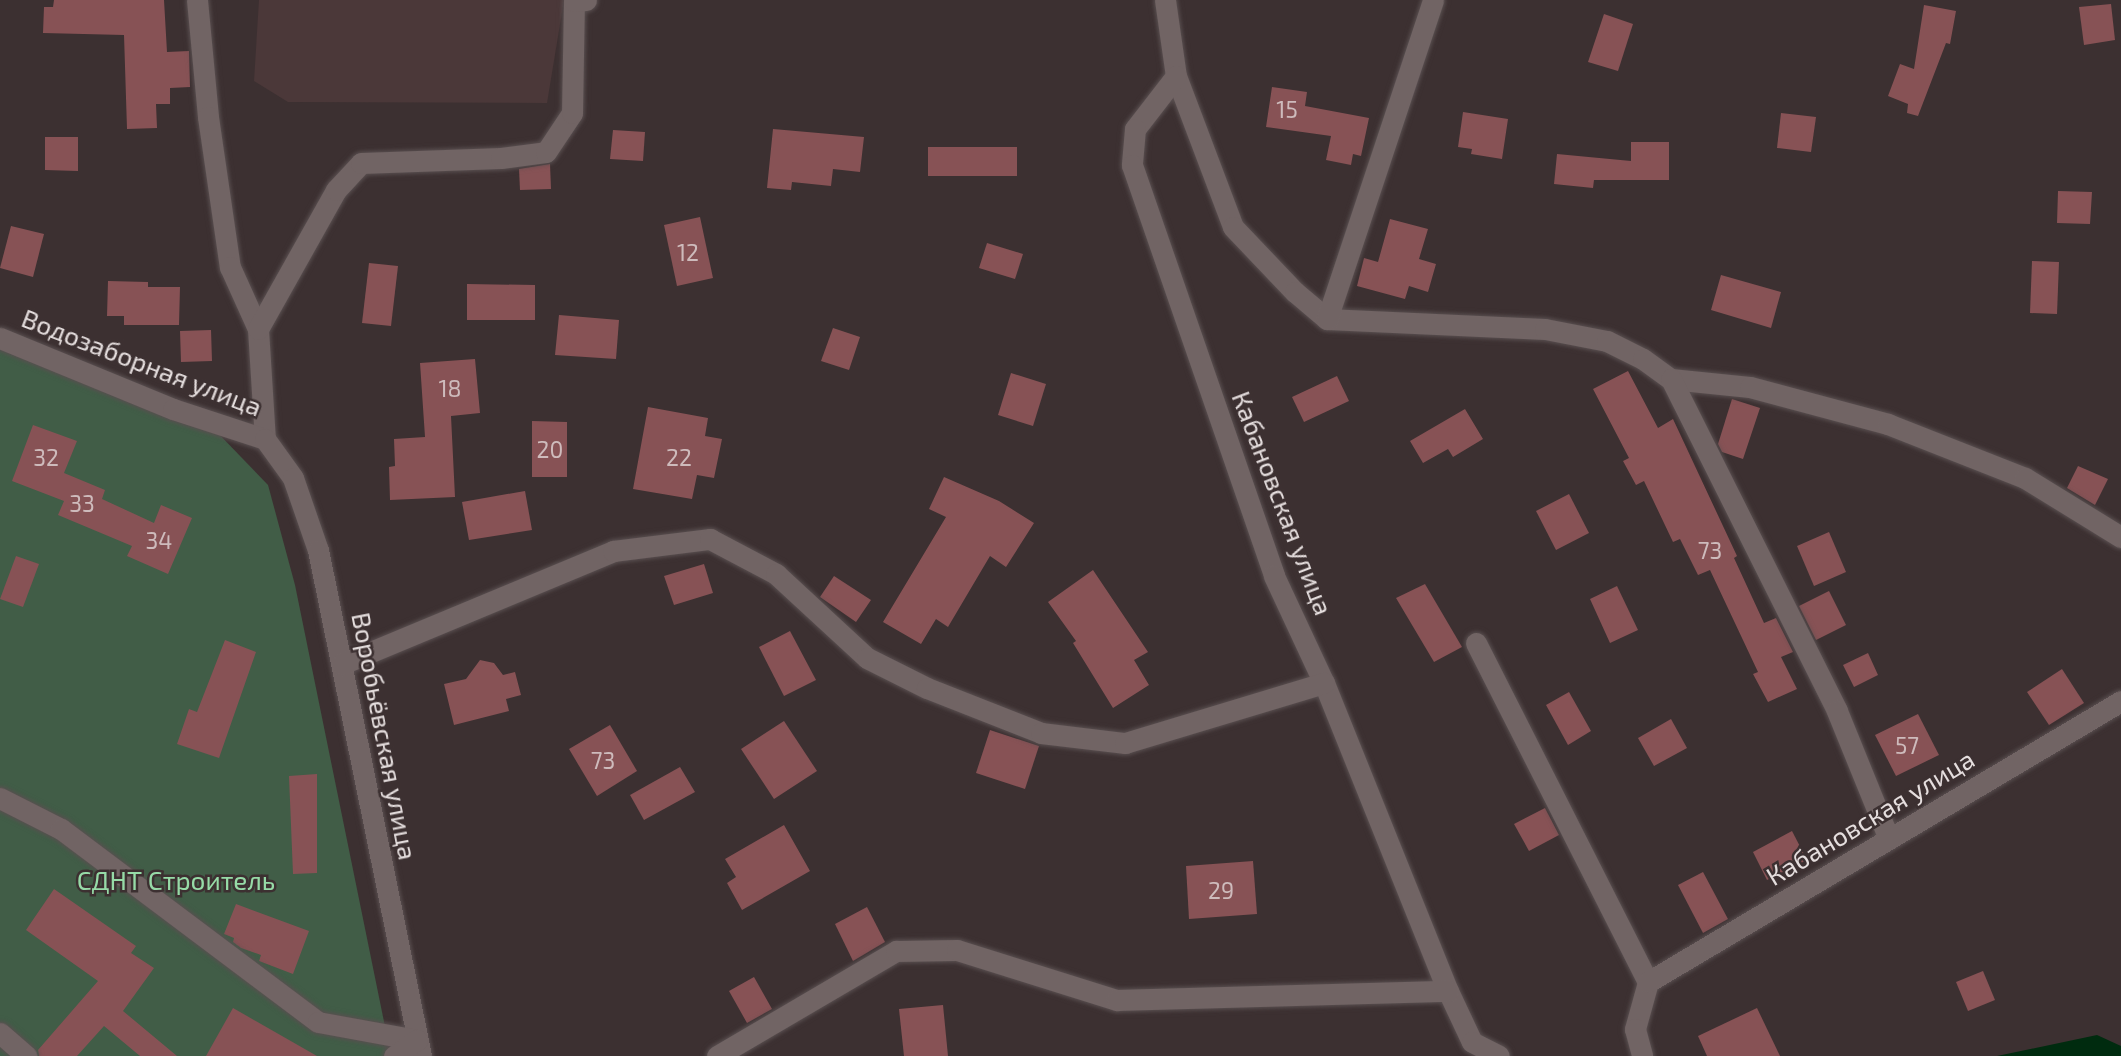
<!DOCTYPE html>
<meta charset="utf-8">
<style>
body{margin:0}
#map{position:relative;width:2121px;height:1056px;overflow:hidden;background:#3c3031;font-family:"Exo 2",sans-serif}
div>[style]{position:absolute}
[style*='--x']{left:calc(var(--x)*1px);top:calc(var(--y)*1px);width:calc(var(--w)*1px);rotate:calc(var(--a)*1deg)}
.built>*{inset:0;background:#4b3839}
.green>*{inset:0;background:#415d47}
.water>*{inset:0;background:#002b0f}
.building>*{inset:0;background:#875255}
.roads{filter:drop-shadow(0 0 2px #594f50) drop-shadow(0 0 2px #594f50)}
.minor>*{height:21px;margin:-10.5px;padding:0 10.5px;transform-origin:10.5px;border-radius:10.5px;background:#716464}
span{translate:-50% -50%;white-space:nowrap;text-align:center;line-height:1.15;-webkit-text-stroke:5px #3c3031;paint-order:stroke}
.number-label{font-size:23px;color:#cebbbc}
.number-label span{-webkit-text-stroke-width:0}
.street-label{font-size:26px;color:#e5dede}
.park-label{font-size:26px;color:#96dba7}
</style>
<div id="map">
<div class="built">
<div style="clip-path:polygon(259px 0,564px 0,547px 103px,288px 102px,254px 81px)"></div>
</div>
<div class="green">
<div style="clip-path:polygon(0 341px,215px 430px,268px 485px,295px 585px,391px 1056px,0 1056px)"></div>
</div>
<div class="water">
<div style="clip-path:polygon(2097px 1035px,2121px 1046px,2121px 1056px,1997px 1056px)"></div>
</div>
<div class="building">
<div style="clip-path:polygon(54px 0,164px 0,167px 52px,189px 51px,190px 87px,170px 88px,170px 104px,156px 104px,157px 128px,127px 129px,124px 35px,43px 33px,44px 7px,53px 7px)"></div>
<div style="clip-path:polygon(2111px 4px,2115px 40px,2084px 45px,2079px 7px)"></div>
<div style="clip-path:polygon(1924px 5px,1956px 11px,1950px 44px,1946px 43px,1918px 116px,1907px 113px,1908px 104px,1888px 96px,1900px 64px,1914px 69px)"></div>
<div style="clip-path:polygon(1604px 14px,1633px 24px,1618px 71px,1588px 62px)"></div>
<div style="clip-path:polygon(1272px 87px,1307px 92px,1305px 106px,1369px 118px,1361px 156px,1353px 154px,1351px 165px,1326px 160px,1331px 136px,1266px 127px)"></div>
<div style="clip-path:polygon(1463px 112px,1508px 119px,1502px 159px,1471px 154px,1472px 149px,1458px 147px)"></div>
<div style="clip-path:polygon(1781px 113px,1816px 117px,1811px 152px,1777px 148px)"></div>
<div style="clip-path:polygon(773px 129px,864px 137px,860px 172px,833px 169px,831px 186px,792px 182px,791px 190px,767px 188px)"></div>
<div style="clip-path:polygon(613px 130px,645px 132px,643px 161px,610px 159px)"></div>
<div style="clip-path:polygon(45px 137px,78px 137px,78px 171px,45px 170px)"></div>
<div style="clip-path:polygon(1631px 142px,1669px 142px,1669px 180px,1594px 180px,1593px 188px,1554px 184px,1557px 154px,1631px 161px)"></div>
<div style="clip-path:polygon(928px 147px,1017px 147px,1017px 176px,928px 176px)"></div>
<div style="clip-path:polygon(550px 164px,551px 189px,520px 190px,519px 169px)"></div>
<div style="clip-path:polygon(2058px 191px,2092px 192px,2090px 224px,2057px 223px)"></div>
<div style="clip-path:polygon(700px 217px,713px 278px,677px 286px,664px 225px)"></div>
<div style="clip-path:polygon(1390px 219px,1428px 229px,1419px 259px,1436px 264px,1428px 292px,1409px 286px,1405px 299px,1357px 286px,1364px 258px,1378px 262px)"></div>
<div style="clip-path:polygon(11px 226px,44px 234px,33px 277px,0 268px)"></div>
<div style="clip-path:polygon(987px 243px,1023px 254px,1015px 279px,979px 268px)"></div>
<div style="clip-path:polygon(2032px 261px,2059px 262px,2057px 314px,2030px 313px)"></div>
<div style="clip-path:polygon(369px 263px,398px 266px,391px 326px,362px 323px)"></div>
<div style="clip-path:polygon(1721px 275px,1781px 292px,1771px 328px,1711px 310px)"></div>
<div style="clip-path:polygon(108px 281px,148px 282px,148px 287px,180px 287px,179px 325px,124px 325px,124px 316px,107px 316px)"></div>
<div style="clip-path:polygon(467px 284px,535px 285px,535px 320px,467px 320px)"></div>
<div style="clip-path:polygon(559px 315px,619px 320px,616px 359px,555px 355px)"></div>
<div style="clip-path:polygon(833px 328px,860px 337px,849px 370px,821px 361px)"></div>
<div style="clip-path:polygon(211px 330px,212px 361px,181px 362px,180px 331px)"></div>
<div style="clip-path:polygon(475px 359px,480px 413px,451px 416px,455px 497px,390px 500px,389px 467px,395px 466px,394px 439px,425px 437px,420px 363px)"></div>
<div style="clip-path:polygon(1628px 371px,1658px 428px,1673px 419px,1737px 556px,1734px 558px,1764px 623px,1776px 618px,1793px 652px,1781px 657px,1797px 689px,1768px 702px,1753px 674px,1758px 672px,1710px 570px,1698px 575px,1680px 539px,1673px 542px,1644px 481px,1636px 485px,1623px 461px,1629px 458px,1593px 389px)"></div>
<div style="clip-path:polygon(1011px 373px,1046px 384px,1033px 426px,998px 415px)"></div>
<div style="clip-path:polygon(1337px 376px,1349px 401px,1304px 422px,1292px 397px)"></div>
<div style="clip-path:polygon(1732px 399px,1760px 408px,1743px 459px,1722px 452px,1718px 444px)"></div>
<div style="clip-path:polygon(648px 407px,708px 418px,705px 436px,722px 439px,714px 478px,697px 475px,692px 499px,633px 489px)"></div>
<div style="clip-path:polygon(1465px 409px,1483px 439px,1453px 457px,1448px 449px,1423px 463px,1410px 441px)"></div>
<div style="clip-path:polygon(532px 421px,567px 422px,567px 477px,532px 477px)"></div>
<div style="clip-path:polygon(33px 425px,77px 441px,64px 473px,105px 490px,102px 499px,154px 523px,161px 505px,192px 518px,168px 574px,127px 556px,132px 546px,58px 515px,64px 501px,12px 481px)"></div>
<div style="clip-path:polygon(2078px 466px,2108px 479px,2095px 505px,2067px 488px)"></div>
<div style="clip-path:polygon(944px 477px,999px 501px,1034px 523px,1006px 567px,990px 556px,948px 627px,936px 619px,921px 644px,883px 622px,946px 517px,929px 509px)"></div>
<div style="clip-path:polygon(525px 491px,532px 530px,469px 540px,462px 502px)"></div>
<div style="clip-path:polygon(1569px 494px,1589px 533px,1556px 550px,1536px 511px)"></div>
<div style="clip-path:polygon(1829px 532px,1846px 572px,1814px 586px,1797px 546px)"></div>
<div style="clip-path:polygon(16px 556px,39px 564px,23px 607px,0 599px)"></div>
<div style="clip-path:polygon(704px 564px,713px 593px,674px 605px,664px 576px)"></div>
<div style="clip-path:polygon(1093px 570px,1148px 652px,1134px 660px,1149px 685px,1113px 708px,1073px 643px,1076px 641px,1048px 602px)"></div>
<div style="clip-path:polygon(834px 576px,871px 600px,856px 622px,820px 597px)"></div>
<div style="clip-path:polygon(1425px 584px,1462px 647px,1434px 662px,1396px 598px)"></div>
<div style="clip-path:polygon(1617px 586px,1638px 630px,1610px 643px,1590px 599px)"></div>
<div style="clip-path:polygon(1829px 591px,1846px 625px,1816px 640px,1799px 606px)"></div>
<div style="clip-path:polygon(790px 631px,816px 680px,784px 696px,759px 647px)"></div>
<div style="clip-path:polygon(225px 640px,256px 652px,219px 758px,177px 744px,189px 709px,197px 712px)"></div>
<div style="clip-path:polygon(1868px 653px,1878px 675px,1854px 687px,1843px 665px)"></div>
<div style="clip-path:polygon(480px 660px,494px 663px,503px 675px,515px 672px,521px 695px,506px 699px,509px 711px,454px 725px,444px 684px,466px 679px)"></div>
<div style="clip-path:polygon(2062px 669px,2084px 703px,2049px 725px,2027px 692px)"></div>
<div style="clip-path:polygon(1569px 692px,1591px 731px,1568px 745px,1546px 705px)"></div>
<div style="clip-path:polygon(1918px 714px,1939px 755px,1896px 776px,1875px 735px)"></div>
<div style="clip-path:polygon(1671px 719px,1687px 748px,1654px 766px,1638px 738px)"></div>
<div style="clip-path:polygon(784px 721px,817px 771px,774px 799px,741px 749px)"></div>
<div style="clip-path:polygon(610px 725px,637px 771px,597px 796px,569px 749px)"></div>
<div style="clip-path:polygon(990px 730px,1039px 746px,1025px 789px,976px 773px)"></div>
<div style="clip-path:polygon(680px 767px,695px 792px,644px 820px,630px 795px)"></div>
<div style="clip-path:polygon(317px 774px,317px 873px,293px 874px,289px 776px)"></div>
<div style="clip-path:polygon(1545px 808px,1559px 835px,1529px 851px,1514px 824px)"></div>
<div style="clip-path:polygon(784px 825px,810px 871px,742px 910px,727px 883px,736px 877px,725px 859px)"></div>
<div style="clip-path:polygon(1792px 831px,1807px 860px,1767px 880px,1753px 852px)"></div>
<div style="clip-path:polygon(1253px 861px,1257px 914px,1189px 919px,1186px 866px)"></div>
<div style="clip-path:polygon(1703px 872px,1728px 919px,1703px 933px,1678px 885px)"></div>
<div style="clip-path:polygon(54px 889px,136px 946px,131px 953px,154px 968px,123px 1011px,177px 1056px,140px 1056px,104px 1026px,77px 1056px,39px 1056px,38px 1050px,98px 981px,26px 930px)"></div>
<div style="clip-path:polygon(236px 904px,309px 931px,293px 974px,259px 961px,261px 955px,241px 948px,233px 942px,234px 938px,224px 934px)"></div>
<div style="clip-path:polygon(867px 907px,885px 942px,853px 961px,835px 924px)"></div>
<div style="clip-path:polygon(1983px 971px,1995px 1000px,1968px 1011px,1956px 982px)"></div>
<div style="clip-path:polygon(754px 977px,772px 1009px,747px 1023px,729px 991px)"></div>
<div style="clip-path:polygon(943px 1005px,948px 1056px,904px 1056px,899px 1009px)"></div>
<div style="clip-path:polygon(233px 1008px,317px 1056px,206px 1056px)"></div>
<div style="clip-path:polygon(1757px 1008px,1780px 1056px,1707px 1056px,1698px 1036px)"></div>
</div>
<div class="roads">
<div class="minor">
<div style="--x:197;--y:0;--w:118;--a:84.6"></div>
<div style="--x:208;--y:117;--w:152;--a:81.7"></div>
<div style="--x:230;--y:267;--w:68;--a:65.7"></div>
<div style="--x:258;--y:329;--w:110;--a:86.4"></div>
<div style="--x:1165;--y:0;--w:77;--a:81.8"></div>
<div style="--x:1176;--y:76;--w:161;--a:69.3"></div>
<div style="--x:1233;--y:227;--w:90;--a:46.4"></div>
<div style="--x:1295;--y:292;--w:42;--a:40.2"></div>
<div style="--x:1327;--y:319;--w:218;--a:2.6"></div>
<div style="--x:1545;--y:329;--w:63;--a:11"></div>
<div style="--x:1607;--y:341;--w:40;--a:26.6"></div>
<div style="--x:1643;--y:359;--w:34;--a:36"></div>
<div style="--x:1671;--y:379;--w:79;--a:5.8"></div>
<div style="--x:1750;--y:387;--w:143;--a:15"></div>
<div style="--x:1888;--y:424;--w:147;--a:21.5"></div>
<div style="--x:2025;--y:478;--w:113;--a:31.6"></div>
<div style="--x:1176;--y:76;--w:67;--a:127.7"></div>
<div style="--x:1135;--y:129;--w:36;--a:95"></div>
<div style="--x:1132;--y:165;--w:435;--a:70.9"></div>
<div style="--x:1274;--y:576;--w:118;--a:65"></div>
<div style="--x:1324;--y:683;--w:332;--a:68.1"></div>
<div style="--x:1448;--y:991;--w:56;--a:64.8"></div>
<div style="--x:1472;--y:1042;--w:30;--a:27"></div>
<div style="--x:1327;--y:319;--w:336;--a:-71.6"></div>
<div style="--x:258;--y:329;--w:159;--a:-60.7"></div>
<div style="--x:336;--y:190;--w:37;--a:-47"></div>
<div style="--x:361;--y:163;--w:140;--a:-2"></div>
<div style="--x:501;--y:158;--w:45;--a:-7.6"></div>
<div style="--x:546;--y:152;--w:47;--a:-56.3"></div>
<div style="--x:572;--y:113;--w:112;--a:-89"></div>
<div style="--x:574;--y:1;--w:12;--a:-5"></div>
<div style="--x:0;--y:338;--w:187;--a:22.3"></div>
<div style="--x:173;--y:409;--w:97;--a:18.1"></div>
<div style="--x:1671;--y:379;--w:371;--a:63.4"></div>
<div style="--x:1837;--y:711;--w:138;--a:67.9"></div>
<div style="--x:265;--y:439;--w:48;--a:54.3"></div>
<div style="--x:293;--y:478;--w:76;--a:70.9"></div>
<div style="--x:318;--y:550;--w:516;--a:78.49"></div>
<div style="--x:1476;--y:643;--w:380;--a:63.1"></div>
<div style="--x:1648;--y:982;--w:49;--a:105.5"></div>
<div style="--x:1635;--y:1029;--w:28;--a:75"></div>
<div style="--x:342;--y:664;--w:294;--a:-22.6"></div>
<div style="--x:613;--y:551;--w:98;--a:-7.1"></div>
<div style="--x:710;--y:539;--w:75;--a:27.9"></div>
<div style="--x:776;--y:574;--w:124;--a:42.7"></div>
<div style="--x:867;--y:658;--w:67;--a:26.6"></div>
<div style="--x:927;--y:688;--w:123;--a:21.5"></div>
<div style="--x:1041;--y:733;--w:85;--a:6.8"></div>
<div style="--x:1125;--y:743;--w:208;--a:-16.8"></div>
<div style="--x:0;--y:798;--w:68;--a:26.9"></div>
<div style="--x:61;--y:829;--w:321;--a:36.9"></div>
<div style="--x:318;--y:1022;--w:101;--a:10.3"></div>
<div style="--x:1648;--y:982;--w:550;--a:-30.71"></div>
<div style="--x:0;--y:1033;--w:35;--a:41"></div>
<div style="--x:394;--y:1056;--w:28;--a:-35"></div>
<div style="--x:717;--y:1056;--w:208;--a:-30.4"></div>
<div style="--x:896;--y:951;--w:61;--a:-0.9"></div>
<div style="--x:957;--y:950;--w:168;--a:17.4"></div>
<div style="--x:1117;--y:1000;--w:331;--a:-1.6"></div>
</div>
</div>
<div class="number-label">
<span style="left:1287px;top:109px">15</span>
<span style="left:688px;top:252px">12</span>
<span style="left:450px;top:388px">18</span>
<span style="left:550px;top:449px">20</span>
<span style="left:46px;top:457px">32</span>
<span style="left:679px;top:457px">22</span>
<span style="left:82px;top:503px">33</span>
<span style="left:159px;top:540px">34</span>
<span style="left:1710px;top:550px">73</span>
<span style="left:1907px;top:745px">57</span>
<span style="left:603px;top:760px">73</span>
<span style="left:1221px;top:890px">29</span>
</div>
<div class="street-label">
<span style="left:142px;top:362px;rotate:21deg">Водозаборная улица</span>
<span style="left:1283px;top:503px;rotate:69deg">Кабановская улица</span>
<span style="left:385px;top:736px;rotate:79deg">Воробьёвская улица</span>
<span style="left:1870px;top:817px;rotate:-31deg">Кабановская улица</span>
</div>
<div class="park-label">
<span style="left:176px;top:880px">СДНТ Строитель</span>
</div>
</div>
